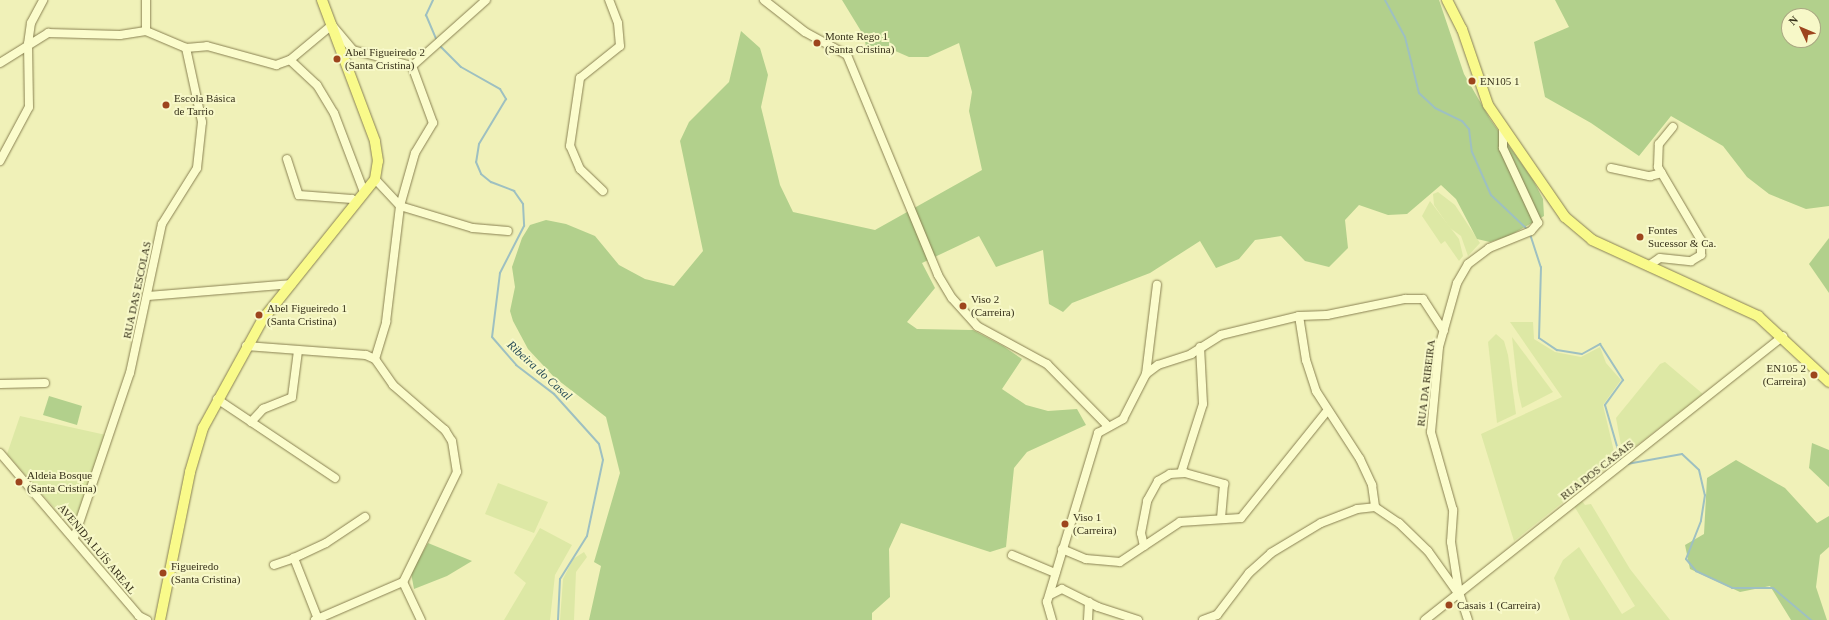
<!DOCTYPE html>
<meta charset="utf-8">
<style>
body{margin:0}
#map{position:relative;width:1829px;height:620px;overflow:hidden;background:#f0f1b8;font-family:"Times New Roman",serif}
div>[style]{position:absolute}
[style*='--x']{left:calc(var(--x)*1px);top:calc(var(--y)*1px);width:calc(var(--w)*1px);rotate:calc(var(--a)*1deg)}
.farmland>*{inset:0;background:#dde8a5}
.green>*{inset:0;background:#b2d08c}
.stream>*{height:2px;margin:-1px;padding:0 1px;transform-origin:1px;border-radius:1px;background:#9ec0c1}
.roads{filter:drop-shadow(0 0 1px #898152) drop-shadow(0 0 1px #898152)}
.minor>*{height:8px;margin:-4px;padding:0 4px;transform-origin:4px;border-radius:4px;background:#fbfccc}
.major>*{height:10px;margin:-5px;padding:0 5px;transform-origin:5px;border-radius:5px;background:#f9fa8a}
.dots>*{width:11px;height:11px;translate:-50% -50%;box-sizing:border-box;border:2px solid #f7f8c8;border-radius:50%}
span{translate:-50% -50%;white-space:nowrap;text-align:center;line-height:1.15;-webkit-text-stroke:4px #f7f8c8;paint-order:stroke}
.poi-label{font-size:11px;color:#363019}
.left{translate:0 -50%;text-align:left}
.right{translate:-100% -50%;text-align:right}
.street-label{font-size:11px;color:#363019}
.water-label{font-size:12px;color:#264b57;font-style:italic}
.north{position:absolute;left:1781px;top:8px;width:40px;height:40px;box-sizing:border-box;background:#f7f8c8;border:1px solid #aaa882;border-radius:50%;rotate:314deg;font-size:11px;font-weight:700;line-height:16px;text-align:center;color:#363019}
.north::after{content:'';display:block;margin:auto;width:14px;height:18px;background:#9d451d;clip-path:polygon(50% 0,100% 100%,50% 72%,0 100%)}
</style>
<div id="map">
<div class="farmland">
<div style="clip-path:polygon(1438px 192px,1455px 205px,1480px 243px,1468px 256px,1461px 236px,1450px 228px,1434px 205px,1433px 194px)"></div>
<div style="clip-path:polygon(1430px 201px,1459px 239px,1463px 256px,1459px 261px,1445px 241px,1441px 244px,1422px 216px)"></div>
<div style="clip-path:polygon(1510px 322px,1533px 322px,1534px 339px,1555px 352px,1581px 357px,1600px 347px,1606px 363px,1621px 380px,1603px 405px,1616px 460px,1514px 541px,1481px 434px,1562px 397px)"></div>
<div style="clip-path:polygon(1496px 334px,1504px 341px,1508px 355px,1516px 414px,1497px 423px,1488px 342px)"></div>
<div style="clip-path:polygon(1512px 337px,1553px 392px,1522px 408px,1518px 391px)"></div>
<div style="clip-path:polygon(1665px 362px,1703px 394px,1623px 456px,1616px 418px,1660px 364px)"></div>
<div style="clip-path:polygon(20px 416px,106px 435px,75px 521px,65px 520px,7px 454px)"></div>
<div style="clip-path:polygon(498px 483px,548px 502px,534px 533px,485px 514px)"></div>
<div style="clip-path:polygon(1582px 501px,1585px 505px,1591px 504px,1630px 569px,1670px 620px,1570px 620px,1554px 578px,1563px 560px,1579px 547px,1622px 614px,1635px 606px,1574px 506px)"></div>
<div style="clip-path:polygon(540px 528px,572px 545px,555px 575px,550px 620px,504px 620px,526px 583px,514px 573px)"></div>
<div style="clip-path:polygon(584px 552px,587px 557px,576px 572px,574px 620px,560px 620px,563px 579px,573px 559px)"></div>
</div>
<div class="green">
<div style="clip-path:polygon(842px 0,1439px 0,1464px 74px,1490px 119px,1533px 180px,1543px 199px,1544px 216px,1509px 236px,1490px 242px,1477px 239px,1456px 199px,1441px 185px,1407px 214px,1388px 215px,1359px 205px,1345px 220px,1348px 248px,1329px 267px,1305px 261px,1281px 236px,1255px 240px,1239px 259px,1216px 268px,1200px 241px,1150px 273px,1072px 303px,1063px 312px,1049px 304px,1043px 250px,996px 267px,979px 236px,922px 263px,935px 288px,907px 322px,917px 329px,973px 330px,1003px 346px,1022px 359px,1002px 389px,1026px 405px,1048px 411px,1077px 409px,1086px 425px,1027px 452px,1014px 468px,1006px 547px,990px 552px,901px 523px,889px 549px,890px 597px,872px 613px,872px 620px,589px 620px,601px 566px,594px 562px,620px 473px,606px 417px,554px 377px,528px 349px,513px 321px,510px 311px,515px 287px,512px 267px,522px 238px,530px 225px,546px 220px,566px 224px,595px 236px,619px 265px,645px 279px,674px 286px,703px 251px,680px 141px,689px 122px,729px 82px,741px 31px,760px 48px,768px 75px,761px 107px,780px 185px,793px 212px,875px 230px,982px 170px,969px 111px,972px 92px,959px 43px,928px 57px,909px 57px,893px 50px,867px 52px,864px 36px)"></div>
<div style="clip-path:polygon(evenodd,1555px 0,1829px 0,1829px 206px,1806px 209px,1769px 194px,1747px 177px,1723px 146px,1671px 116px,1639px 156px,1591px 123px,1545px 97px,1534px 42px,1569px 27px,1555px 0,1789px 16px,1813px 16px,1813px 40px,1789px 40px,1789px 16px)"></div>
<div style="clip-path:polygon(1829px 238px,1829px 293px,1809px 264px)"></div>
<div style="clip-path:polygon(49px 396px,82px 406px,77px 425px,43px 415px)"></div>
<div style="clip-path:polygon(1812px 443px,1829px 450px,1829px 487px,1809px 468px)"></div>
<div style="clip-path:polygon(1736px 460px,1785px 488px,1817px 523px,1829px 516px,1829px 547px,1820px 555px,1816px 587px,1827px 620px,1791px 620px,1770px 586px,1740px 592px,1690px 569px,1685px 545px,1704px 534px,1707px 478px)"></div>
<div style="clip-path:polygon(428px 543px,472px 561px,447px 576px,414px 589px,411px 573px)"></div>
</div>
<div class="stream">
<div style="--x:433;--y:0;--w:17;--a:115"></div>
<div style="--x:426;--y:15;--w:28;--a:67"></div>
<div style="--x:1385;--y:0;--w:42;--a:61.6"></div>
<div style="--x:1405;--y:37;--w:58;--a:76"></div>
<div style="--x:1419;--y:93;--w:22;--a:43"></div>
<div style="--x:1435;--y:108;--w:30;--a:26"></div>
<div style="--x:1462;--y:121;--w:11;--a:49"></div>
<div style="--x:1469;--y:129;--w:23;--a:83"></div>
<div style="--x:1472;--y:152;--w:47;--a:66.2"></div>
<div style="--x:1491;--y:195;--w:51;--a:43.4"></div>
<div style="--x:439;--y:45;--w:31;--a:45"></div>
<div style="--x:461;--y:67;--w:45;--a:29.4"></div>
<div style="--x:500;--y:89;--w:12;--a:59"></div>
<div style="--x:506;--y:99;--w:52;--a:121"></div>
<div style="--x:479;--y:144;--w:18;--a:99"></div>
<div style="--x:476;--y:162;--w:13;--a:67"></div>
<div style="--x:481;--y:174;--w:13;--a:39"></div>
<div style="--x:491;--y:182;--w:25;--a:21"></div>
<div style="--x:514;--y:191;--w:16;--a:55"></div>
<div style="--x:523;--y:204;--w:22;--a:87"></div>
<div style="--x:524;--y:226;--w:53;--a:117.1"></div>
<div style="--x:500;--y:273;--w:64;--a:97.1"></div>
<div style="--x:492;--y:337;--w:37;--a:49"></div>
<div style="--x:516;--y:365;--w:48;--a:37.3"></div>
<div style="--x:554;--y:394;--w:67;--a:48"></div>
<div style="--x:599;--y:444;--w:16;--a:76"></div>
<div style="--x:603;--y:460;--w:78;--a:101.9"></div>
<div style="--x:587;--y:536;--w:51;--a:122.1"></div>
<div style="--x:560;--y:579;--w:41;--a:92.8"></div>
<div style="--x:1530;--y:234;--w:35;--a:72"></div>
<div style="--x:1541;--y:267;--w:71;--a:91.6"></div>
<div style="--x:1539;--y:338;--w:22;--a:34"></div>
<div style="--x:1557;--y:350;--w:25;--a:9"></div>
<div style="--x:1582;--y:354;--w:21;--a:-29"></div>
<div style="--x:1600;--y:344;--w:43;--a:57.4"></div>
<div style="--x:1623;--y:380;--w:31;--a:126"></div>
<div style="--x:1605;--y:405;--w:57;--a:73.8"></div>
<div style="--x:1627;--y:464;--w:56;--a:-10.3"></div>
<div style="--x:1682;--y:454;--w:23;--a:43"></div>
<div style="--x:1699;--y:470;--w:26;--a:77"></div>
<div style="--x:1705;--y:495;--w:26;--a:99"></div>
<div style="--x:1701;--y:521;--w:41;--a:111.5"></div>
<div style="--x:1686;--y:559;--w:16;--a:50"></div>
<div style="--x:1696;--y:571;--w:40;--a:25"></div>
<div style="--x:1732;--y:588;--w:41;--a:0"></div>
<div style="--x:1773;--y:588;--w:50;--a:40.1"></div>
</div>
<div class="roads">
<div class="minor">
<div style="--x:146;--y:0;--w:31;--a:90"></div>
<div style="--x:764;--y:0;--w:52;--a:38"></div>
<div style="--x:805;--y:32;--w:48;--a:28.7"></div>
<div style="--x:847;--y:55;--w:238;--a:67.5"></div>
<div style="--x:938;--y:275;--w:27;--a:59"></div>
<div style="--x:952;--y:298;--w:38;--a:48"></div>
<div style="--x:977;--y:326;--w:80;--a:28.5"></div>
<div style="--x:1047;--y:364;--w:86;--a:45.5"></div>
<div style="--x:290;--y:60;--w:37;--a:43"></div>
<div style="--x:317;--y:85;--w:33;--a:59"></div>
<div style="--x:334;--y:113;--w:85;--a:69.2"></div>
<div style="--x:0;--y:63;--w:57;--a:-32"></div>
<div style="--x:48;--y:33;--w:72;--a:1.6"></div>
<div style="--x:120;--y:35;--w:26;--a:-9"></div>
<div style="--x:146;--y:31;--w:43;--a:23"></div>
<div style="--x:186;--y:48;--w:21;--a:-5"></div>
<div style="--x:207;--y:46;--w:72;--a:15.4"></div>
<div style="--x:276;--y:65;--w:15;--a:-20"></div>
<div style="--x:290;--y:60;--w:55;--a:-39.8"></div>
<div style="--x:332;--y:25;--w:33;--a:50"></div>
<div style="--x:353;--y:50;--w:61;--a:15.2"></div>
<div style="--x:412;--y:66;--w:99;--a:-41.7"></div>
<div style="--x:287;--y:159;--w:38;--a:72"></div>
<div style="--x:299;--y:195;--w:53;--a:4.3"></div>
<div style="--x:352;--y:199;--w:6;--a:45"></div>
<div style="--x:0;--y:161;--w:61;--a:-61.8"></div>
<div style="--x:29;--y:107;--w:63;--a:-90.9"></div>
<div style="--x:28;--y:44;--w:21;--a:-82"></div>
<div style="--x:31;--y:23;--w:26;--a:-62"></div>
<div style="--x:1611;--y:168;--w:40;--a:12"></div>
<div style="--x:1650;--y:176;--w:12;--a:-14"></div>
<div style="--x:375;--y:179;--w:37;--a:47"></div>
<div style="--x:400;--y:206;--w:76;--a:16.8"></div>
<div style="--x:473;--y:228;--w:35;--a:5"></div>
<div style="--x:603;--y:191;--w:32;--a:-136"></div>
<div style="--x:580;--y:169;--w:25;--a:-113"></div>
<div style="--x:570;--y:146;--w:69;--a:-81.6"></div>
<div style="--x:580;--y:78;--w:51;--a:-38.7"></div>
<div style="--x:620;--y:46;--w:23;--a:-95"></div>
<div style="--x:618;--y:23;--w:25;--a:-111"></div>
<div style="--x:1648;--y:266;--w:14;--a:-34"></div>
<div style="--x:1660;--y:258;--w:31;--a:6"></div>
<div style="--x:1691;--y:261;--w:12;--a:-31"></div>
<div style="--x:1701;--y:255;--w:15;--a:-90"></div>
<div style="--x:1701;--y:240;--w:85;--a:-120.5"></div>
<div style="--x:1658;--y:167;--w:23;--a:-88"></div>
<div style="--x:1659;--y:144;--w:22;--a:-51"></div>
<div style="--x:149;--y:296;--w:143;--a:-4.8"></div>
<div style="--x:1299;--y:316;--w:45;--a:81"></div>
<div style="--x:1306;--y:360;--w:33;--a:72"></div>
<div style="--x:1316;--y:391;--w:81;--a:57.1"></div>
<div style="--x:1360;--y:459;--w:29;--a:65"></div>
<div style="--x:1372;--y:485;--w:22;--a:82"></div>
<div style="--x:246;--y:346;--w:120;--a:4.3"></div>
<div style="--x:366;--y:355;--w:10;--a:24"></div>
<div style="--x:375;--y:359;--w:32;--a:55"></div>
<div style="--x:393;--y:385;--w:69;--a:40.9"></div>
<div style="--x:445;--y:430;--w:13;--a:58"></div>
<div style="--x:452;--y:441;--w:31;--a:81"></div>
<div style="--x:457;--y:472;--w:123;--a:116.1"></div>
<div style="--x:403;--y:582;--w:42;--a:64.7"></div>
<div style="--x:375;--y:359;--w:39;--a:-73"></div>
<div style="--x:386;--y:322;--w:117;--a:-83.1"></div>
<div style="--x:400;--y:206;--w:55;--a:-74.2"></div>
<div style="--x:415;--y:153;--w:35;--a:-59"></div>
<div style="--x:433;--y:123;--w:61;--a:-110.2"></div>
<div style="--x:1146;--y:374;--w:90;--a:-83"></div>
<div style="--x:0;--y:384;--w:45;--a:-1.3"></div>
<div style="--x:217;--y:399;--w:142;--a:33.8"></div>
<div style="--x:251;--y:422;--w:18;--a:-47"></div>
<div style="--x:263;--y:409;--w:31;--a:-22"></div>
<div style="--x:292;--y:397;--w:46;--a:-82.6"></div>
<div style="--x:0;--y:453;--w:214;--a:49.5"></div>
<div style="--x:139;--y:616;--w:9;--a:27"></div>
<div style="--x:1181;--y:473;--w:72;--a:-72.3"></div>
<div style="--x:1203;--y:404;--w:57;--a:-93"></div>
<div style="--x:74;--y:538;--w:174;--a:-71.3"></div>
<div style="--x:130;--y:373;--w:152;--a:-77.9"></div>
<div style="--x:162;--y:224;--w:66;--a:-58"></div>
<div style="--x:197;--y:168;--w:46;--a:-83.8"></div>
<div style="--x:202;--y:122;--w:76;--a:-102.2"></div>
<div style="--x:1144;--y:546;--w:13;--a:-103"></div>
<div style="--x:1141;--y:533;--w:33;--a:-79"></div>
<div style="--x:1147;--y:501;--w:23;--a:-61"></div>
<div style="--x:1158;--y:481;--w:14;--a:-30"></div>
<div style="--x:1170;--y:474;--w:15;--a:-4"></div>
<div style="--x:1185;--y:473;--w:41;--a:15.8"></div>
<div style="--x:1224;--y:484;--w:32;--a:95"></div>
<div style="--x:1062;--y:549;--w:26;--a:23"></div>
<div style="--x:1086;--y:559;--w:34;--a:5"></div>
<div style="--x:1120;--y:562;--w:72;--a:-33.7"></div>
<div style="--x:1180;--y:522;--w:61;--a:-3.8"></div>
<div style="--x:1241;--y:518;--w:137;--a:-51.2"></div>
<div style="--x:1012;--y:555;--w:47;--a:22.7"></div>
<div style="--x:274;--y:565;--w:21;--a:-19"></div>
<div style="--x:1052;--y:594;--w:11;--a:-27"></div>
<div style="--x:1062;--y:589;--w:40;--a:26.6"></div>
<div style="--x:1098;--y:607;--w:42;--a:18"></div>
<div style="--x:318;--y:619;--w:66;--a:-111.5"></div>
<div style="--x:294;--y:558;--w:35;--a:-25"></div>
<div style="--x:326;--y:543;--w:47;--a:-33.7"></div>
<div style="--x:315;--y:620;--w:96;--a:-23.4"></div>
<div style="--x:1052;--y:620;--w:19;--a:-106"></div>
<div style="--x:1047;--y:602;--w:177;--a:-73.2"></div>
<div style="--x:1098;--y:433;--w:29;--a:-29"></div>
<div style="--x:1123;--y:419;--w:51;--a:-62.9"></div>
<div style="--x:1146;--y:374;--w:15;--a:-37"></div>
<div style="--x:1158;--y:365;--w:35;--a:-18"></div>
<div style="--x:1191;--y:354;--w:36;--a:-32"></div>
<div style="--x:1221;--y:335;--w:80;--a:-13.7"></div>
<div style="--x:1299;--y:316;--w:28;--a:-2"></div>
<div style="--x:1327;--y:315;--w:80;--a:-11.6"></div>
<div style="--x:1405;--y:299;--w:18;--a:0"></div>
<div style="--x:1423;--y:299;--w:38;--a:57"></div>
<div style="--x:1088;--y:620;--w:18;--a:-87"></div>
<div style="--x:1203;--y:620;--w:15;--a:-20"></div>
<div style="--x:1217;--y:615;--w:53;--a:-52.7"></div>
<div style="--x:1249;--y:573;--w:30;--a:-42"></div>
<div style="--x:1271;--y:553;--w:58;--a:-31"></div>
<div style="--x:1321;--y:523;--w:39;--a:-21"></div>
<div style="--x:1357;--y:509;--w:18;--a:-6"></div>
<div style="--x:1375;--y:507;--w:29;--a:34"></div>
<div style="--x:1399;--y:523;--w:40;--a:44"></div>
<div style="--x:1428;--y:551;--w:52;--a:54.5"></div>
<div style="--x:1425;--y:620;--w:457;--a:-38.4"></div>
<div style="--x:1468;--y:620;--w:28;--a:-108"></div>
<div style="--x:1459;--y:593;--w:52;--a:-98.9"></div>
<div style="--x:1451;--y:542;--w:32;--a:-86"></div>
<div style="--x:1453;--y:510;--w:81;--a:-105.8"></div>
<div style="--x:1431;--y:432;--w:85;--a:-84.6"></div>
<div style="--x:1439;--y:347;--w:66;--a:-74.3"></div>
<div style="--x:1457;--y:283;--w:22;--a:-60"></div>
<div style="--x:1468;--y:264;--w:26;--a:-37"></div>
<div style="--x:1489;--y:248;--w:45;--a:-22"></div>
<div style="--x:1531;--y:231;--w:11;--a:-49"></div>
<div style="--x:1538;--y:223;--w:83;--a:-115"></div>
<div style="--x:1503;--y:148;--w:18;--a:-90"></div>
</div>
<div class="major">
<div style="--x:1447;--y:0;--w:33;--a:63"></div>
<div style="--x:1462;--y:29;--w:80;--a:71.1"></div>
<div style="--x:1488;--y:105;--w:136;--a:55.5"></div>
<div style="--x:1565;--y:217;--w:35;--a:40"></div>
<div style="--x:1592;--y:240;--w:183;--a:24.6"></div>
<div style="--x:1758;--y:316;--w:97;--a:42.9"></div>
<div style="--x:160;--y:620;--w:151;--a:-78.5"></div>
<div style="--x:190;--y:472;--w:46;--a:-73.5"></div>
<div style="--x:203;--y:428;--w:124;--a:-61.2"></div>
<div style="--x:263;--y:319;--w:179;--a:-51.3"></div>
<div style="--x:375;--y:179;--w:18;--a:-81"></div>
<div style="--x:378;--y:161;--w:20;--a:-99"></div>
<div style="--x:375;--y:141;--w:151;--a:-110.6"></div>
</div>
</div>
<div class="dots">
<div style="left:817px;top:43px;background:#9d451d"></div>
<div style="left:337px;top:59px;background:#9d451d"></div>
<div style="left:1472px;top:81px;background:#9d451d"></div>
<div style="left:166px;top:105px;background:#9d451d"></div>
<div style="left:1640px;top:237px;background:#9d451d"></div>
<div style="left:963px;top:306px;background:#9d451d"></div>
<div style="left:259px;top:315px;background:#9d451d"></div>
<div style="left:1814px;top:375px;background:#9d451d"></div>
<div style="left:19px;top:482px;background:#9d451d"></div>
<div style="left:1065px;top:524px;background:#9d451d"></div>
<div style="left:163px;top:573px;background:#9d451d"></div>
<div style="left:1449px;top:605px;background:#9d451d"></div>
</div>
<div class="poi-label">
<span class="left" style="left:825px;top:43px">Monte Rego 1<br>(Santa Cristina)</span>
<span class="left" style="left:345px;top:59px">Abel Figueiredo 2<br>(Santa Cristina)</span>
<span class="left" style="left:1480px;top:81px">EN105 1</span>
<span class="left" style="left:174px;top:105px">Escola Básica<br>de Tarrio</span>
<span class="left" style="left:1648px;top:237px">Fontes<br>Sucessor &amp; Ca.</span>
<span class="left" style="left:971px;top:306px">Viso 2<br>(Carreira)</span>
<span class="left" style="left:267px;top:315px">Abel Figueiredo 1<br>(Santa Cristina)</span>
<span class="right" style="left:1806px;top:375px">EN105 2<br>(Carreira)</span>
<span class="left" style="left:27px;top:482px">Aldeia Bosque<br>(Santa Cristina)</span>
<span class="left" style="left:1073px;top:524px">Viso 1<br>(Carreira)</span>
<span class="left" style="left:171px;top:573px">Figueiredo<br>(Santa Cristina)</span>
<span class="left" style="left:1457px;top:605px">Casais 1 (Carreira)</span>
</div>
<div class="street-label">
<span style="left:137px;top:290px;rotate:-78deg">RUA DAS ESCOLAS</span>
<span style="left:1426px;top:383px;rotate:-83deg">RUA DA RIBEIRA</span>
<span style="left:1597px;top:470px;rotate:-38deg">RUA DOS CASAIS</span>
<span style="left:97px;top:549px;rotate:50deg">AVENIDA LUÍS AREAL</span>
</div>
<div class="water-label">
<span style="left:539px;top:371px;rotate:42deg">Ribeira do Casal</span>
</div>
<div class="north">N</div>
</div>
